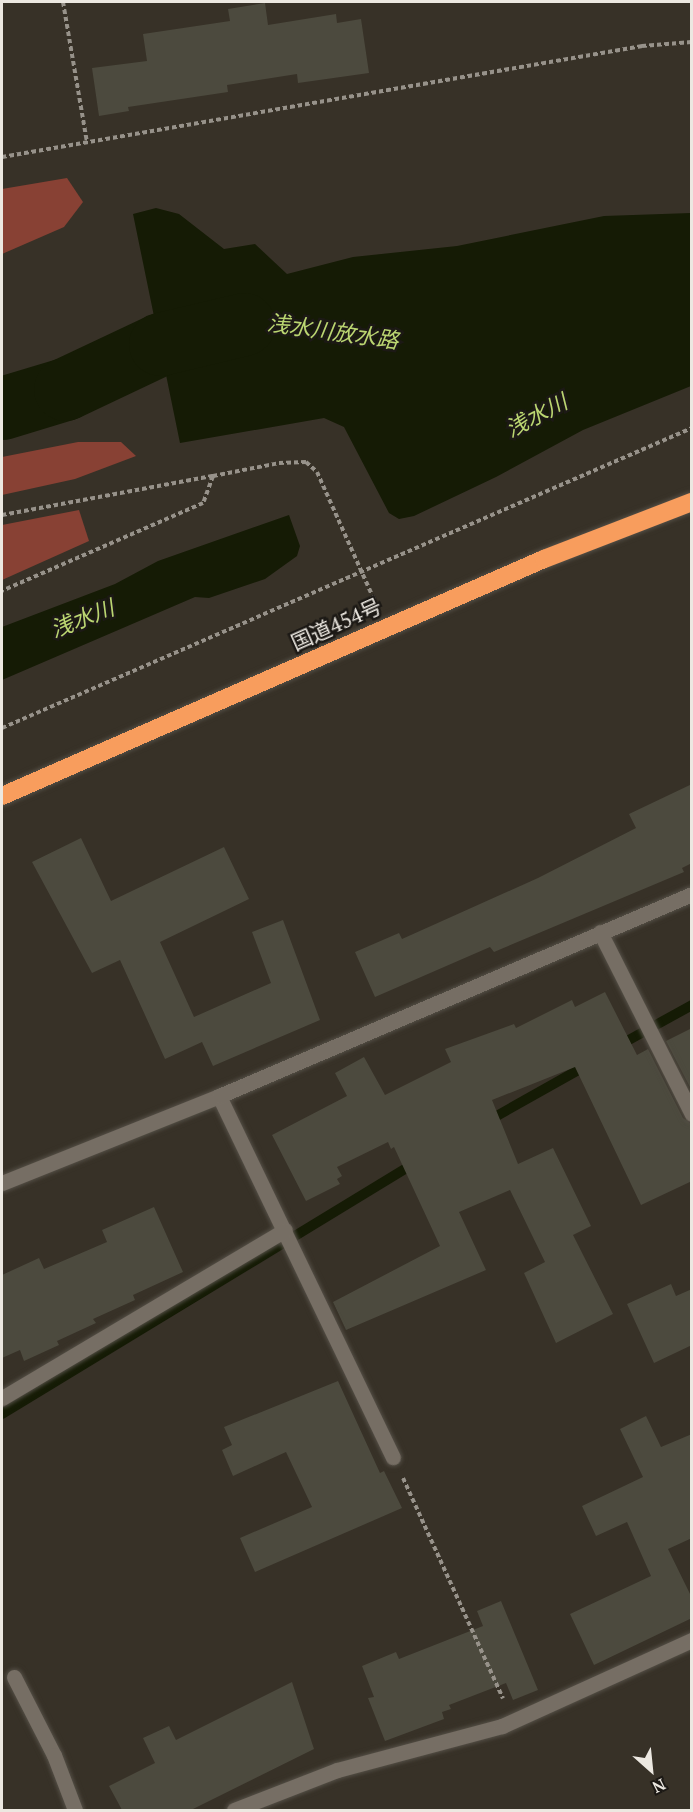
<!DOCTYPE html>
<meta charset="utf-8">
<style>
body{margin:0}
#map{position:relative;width:693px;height:1812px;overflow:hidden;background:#373127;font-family:"PT Serif","Noto Sans JP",serif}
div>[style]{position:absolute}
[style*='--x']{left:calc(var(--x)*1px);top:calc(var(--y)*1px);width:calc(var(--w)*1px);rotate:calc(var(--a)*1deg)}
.green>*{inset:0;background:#884134}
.water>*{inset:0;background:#151b05}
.stream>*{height:10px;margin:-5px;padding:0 5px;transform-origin:5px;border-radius:5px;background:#151b05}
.river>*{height:63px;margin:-31.5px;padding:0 31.5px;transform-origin:31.5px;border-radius:31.5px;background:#151b05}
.building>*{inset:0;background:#4c4a3e}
.path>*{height:4px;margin-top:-2px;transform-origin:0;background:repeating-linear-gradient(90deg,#97928a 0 4.5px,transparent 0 7.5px)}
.roads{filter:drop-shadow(0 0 2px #544f46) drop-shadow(0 0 2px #544f46)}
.minor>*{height:15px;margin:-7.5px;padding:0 7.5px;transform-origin:7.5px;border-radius:7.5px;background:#766e64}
.highway>*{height:18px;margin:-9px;padding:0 9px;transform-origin:9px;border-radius:9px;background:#f89d5d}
span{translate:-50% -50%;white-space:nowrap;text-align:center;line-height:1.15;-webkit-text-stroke:5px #1c1915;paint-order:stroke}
.street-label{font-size:21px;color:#ece8e1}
.water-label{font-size:22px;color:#bbd671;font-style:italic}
.frame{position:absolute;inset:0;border:3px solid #ece8e1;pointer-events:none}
.north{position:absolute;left:621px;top:1740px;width:60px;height:60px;-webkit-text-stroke:4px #1c1915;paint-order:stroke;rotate:153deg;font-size:16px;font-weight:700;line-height:24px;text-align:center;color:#ece8e1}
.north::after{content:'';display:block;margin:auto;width:21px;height:27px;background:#ece8e1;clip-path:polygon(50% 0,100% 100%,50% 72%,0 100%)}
</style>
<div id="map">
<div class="green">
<div style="clip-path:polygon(67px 178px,83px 202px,64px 227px,2px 254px,2px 189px)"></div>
<div style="clip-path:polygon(78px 442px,121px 442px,136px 456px,75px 479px,2px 495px,2px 457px)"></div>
<div style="clip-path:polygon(79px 510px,89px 541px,2px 580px,2px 525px)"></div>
</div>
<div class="water">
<div style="clip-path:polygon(156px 208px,179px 214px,224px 249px,255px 244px,287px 274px,353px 257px,457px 246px,604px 216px,691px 213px,691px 386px,583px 430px,496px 477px,414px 516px,399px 519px,389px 513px,344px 427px,324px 418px,180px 443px,133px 214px)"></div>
<div style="clip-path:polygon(289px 515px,300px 546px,297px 556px,265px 579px,209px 598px,195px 597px,2px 680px,2px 627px,115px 584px,158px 561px)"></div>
</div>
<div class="stream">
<div style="--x:618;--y:1046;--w:85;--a:-29"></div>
<div style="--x:486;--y:1122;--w:116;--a:-29.4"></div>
<div style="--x:2;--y:1414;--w:483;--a:-31.3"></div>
</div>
<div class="river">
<div style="--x:2;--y:408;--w:66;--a:-16.8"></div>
<div style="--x:65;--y:389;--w:105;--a:-25.3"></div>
<div style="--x:160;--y:344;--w:86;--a:-13.4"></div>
</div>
<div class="building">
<div style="clip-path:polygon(265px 3px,268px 25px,336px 14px,337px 23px,361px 19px,369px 73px,298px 83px,297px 74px,227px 85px,228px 92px,128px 107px,129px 111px,99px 116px,92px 68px,147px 61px,143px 34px,230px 21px,228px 9px)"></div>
<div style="clip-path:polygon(692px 784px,692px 863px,682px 868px,684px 872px,494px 952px,490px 947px,375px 997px,355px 952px,399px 933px,402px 939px,538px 878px,636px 828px,629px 814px)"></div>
<div style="clip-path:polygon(81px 838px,111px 901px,224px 847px,249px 899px,160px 942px,194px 1017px,271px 983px,252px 932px,283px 920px,320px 1020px,213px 1066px,202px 1042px,165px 1059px,120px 960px,92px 973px,32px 862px)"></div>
<div style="clip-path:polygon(605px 992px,637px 1055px,648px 1049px,683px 1118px,692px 1124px,692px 1181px,641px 1205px,575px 1067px,492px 1100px,518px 1164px,553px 1148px,591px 1226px,573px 1235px,613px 1314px,556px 1343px,524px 1273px,545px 1262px,510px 1190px,459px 1212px,486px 1270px,346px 1330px,333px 1302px,440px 1246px,394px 1147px,391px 1149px,388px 1142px,337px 1167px,342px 1176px,337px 1179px,340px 1184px,306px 1201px,272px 1135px,347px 1096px,335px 1073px,364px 1057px,385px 1095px,451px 1062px,445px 1049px,514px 1024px,516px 1028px,572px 1000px,575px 1007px)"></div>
<div style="clip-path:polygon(692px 1028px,692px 1091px,666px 1041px)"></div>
<div style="clip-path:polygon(154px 1207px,183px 1272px,133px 1295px,135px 1300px,93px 1319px,96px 1323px,57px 1341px,59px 1345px,24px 1361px,20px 1350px,2px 1358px,2px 1275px,39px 1258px,44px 1269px,107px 1242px,102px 1230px)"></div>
<div style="clip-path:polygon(671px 1284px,676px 1296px,692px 1289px,692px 1345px,654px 1363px,627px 1304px)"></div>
<div style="clip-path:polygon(338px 1381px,380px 1473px,384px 1471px,402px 1508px,255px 1572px,240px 1538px,312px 1507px,286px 1452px,233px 1476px,222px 1450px,232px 1445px,224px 1427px)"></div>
<div style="clip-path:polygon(646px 1416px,661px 1447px,692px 1434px,692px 1538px,668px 1549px,692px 1598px,692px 1618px,594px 1665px,570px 1614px,651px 1576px,627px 1522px,596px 1536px,582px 1506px,643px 1477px,620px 1429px)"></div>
<div style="clip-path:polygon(501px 1601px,538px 1690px,513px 1700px,506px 1683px,449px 1705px,451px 1709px,442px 1712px,444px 1719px,385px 1741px,368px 1698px,374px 1697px,362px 1666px,396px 1652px,399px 1659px,483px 1626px,477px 1611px)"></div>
<div style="clip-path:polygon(292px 1682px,314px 1749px,191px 1810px,122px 1810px,109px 1786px,155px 1763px,143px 1738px,169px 1726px,176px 1740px)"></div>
</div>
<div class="path">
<div style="--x:63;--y:2;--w:142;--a:80.3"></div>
<div style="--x:2;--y:157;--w:650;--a:-9.84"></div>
<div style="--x:642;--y:46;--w:50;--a:-4.6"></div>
<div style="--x:213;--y:476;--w:67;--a:-11.1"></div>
<div style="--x:279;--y:463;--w:27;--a:-2"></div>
<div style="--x:306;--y:462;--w:15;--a:42"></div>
<div style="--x:317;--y:472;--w:145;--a:65.9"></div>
<div style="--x:2;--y:515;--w:215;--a:-10.5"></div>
<div style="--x:213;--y:476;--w:29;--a:110"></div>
<div style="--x:203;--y:503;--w:219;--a:156.4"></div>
<div style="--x:2;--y:728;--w:752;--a:-23.5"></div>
<div style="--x:403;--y:1478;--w:242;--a:65.6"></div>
</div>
<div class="roads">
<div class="minor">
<div style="--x:600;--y:932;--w:204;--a:63.2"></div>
<div style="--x:219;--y:1096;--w:401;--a:64.3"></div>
<div style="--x:2;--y:1183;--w:234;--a:-21.8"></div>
<div style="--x:219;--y:1096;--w:514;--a:-23.13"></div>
<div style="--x:2;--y:1398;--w:329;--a:-30.7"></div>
<div style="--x:14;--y:1677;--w:88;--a:62.9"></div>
<div style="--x:54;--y:1755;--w:59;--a:69.1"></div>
<div style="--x:234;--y:1810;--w:110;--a:-21.2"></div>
<div style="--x:337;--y:1770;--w:171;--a:-14.9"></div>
<div style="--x:502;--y:1726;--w:209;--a:-24.4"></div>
</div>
<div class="highway">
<div style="--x:2;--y:796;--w:592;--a:-23.62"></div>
<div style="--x:544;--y:559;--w:159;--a:-21.1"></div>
</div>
</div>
<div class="street-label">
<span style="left:336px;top:624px;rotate:-24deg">国道454号</span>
</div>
<div class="water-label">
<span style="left:333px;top:331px;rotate:8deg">浅水川放水路</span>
<span style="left:536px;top:415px;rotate:-28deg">浅水川</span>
<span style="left:82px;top:618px;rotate:-21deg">浅水川</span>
</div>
<div class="frame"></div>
<div class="north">N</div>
</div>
